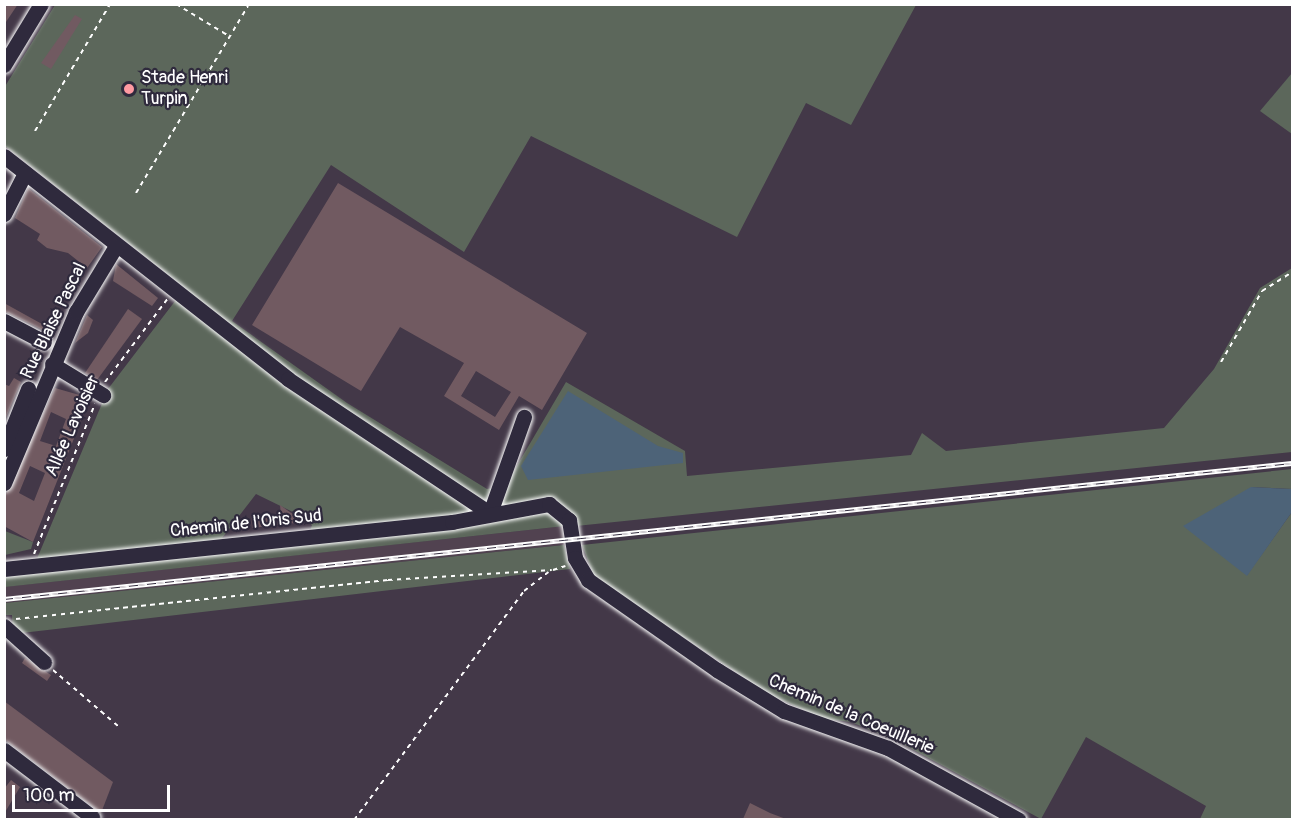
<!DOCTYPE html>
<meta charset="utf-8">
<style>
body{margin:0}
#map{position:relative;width:1297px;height:824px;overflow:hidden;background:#433848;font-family:Pangolin,sans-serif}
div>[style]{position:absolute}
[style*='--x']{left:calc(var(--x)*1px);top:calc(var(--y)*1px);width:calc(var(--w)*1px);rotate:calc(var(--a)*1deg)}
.built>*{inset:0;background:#514250}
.green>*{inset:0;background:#5c675b}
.water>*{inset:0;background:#4d6378}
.building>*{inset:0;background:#715a61}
.path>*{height:2px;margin-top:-1px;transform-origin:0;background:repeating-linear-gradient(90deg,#fff 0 4.5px,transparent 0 9px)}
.roads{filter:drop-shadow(0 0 2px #fff) drop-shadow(0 0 2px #fff)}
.minor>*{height:15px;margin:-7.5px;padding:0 7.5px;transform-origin:7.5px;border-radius:7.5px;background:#2f2a3d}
.rail>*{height:5px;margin-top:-2.5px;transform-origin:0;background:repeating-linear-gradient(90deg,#2f2a3d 0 9px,#fff 0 18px);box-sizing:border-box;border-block:2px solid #fff}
.dots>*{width:16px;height:16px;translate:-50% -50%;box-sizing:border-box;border:3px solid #2f2a3d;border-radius:50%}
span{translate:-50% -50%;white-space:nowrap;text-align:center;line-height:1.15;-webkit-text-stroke:4.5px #2f2a3d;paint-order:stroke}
.poi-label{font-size:18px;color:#fff}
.left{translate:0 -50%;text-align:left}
.street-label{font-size:18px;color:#fff}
.frame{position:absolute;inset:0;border:6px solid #fff;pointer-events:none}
.scale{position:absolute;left:12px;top:785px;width:158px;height:27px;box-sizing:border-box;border:3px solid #fff;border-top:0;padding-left:8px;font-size:18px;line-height:21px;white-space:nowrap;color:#fff;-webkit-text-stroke:4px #2f2a3d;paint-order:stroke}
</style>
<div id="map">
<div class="built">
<div style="clip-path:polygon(565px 526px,564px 545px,5px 603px,4px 587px)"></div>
</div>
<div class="green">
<div style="clip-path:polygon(evenodd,55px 5px,916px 5px,851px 125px,806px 103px,737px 237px,531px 136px,464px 252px,331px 165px,232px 321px,347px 403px,487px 489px,505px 486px,566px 382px,685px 451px,687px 476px,911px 455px,922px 433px,946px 451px,1164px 428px,1214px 369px,1260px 288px,1292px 268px,1292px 452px,576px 526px,575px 517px,564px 516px,565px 526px,5px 587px,5px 576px,31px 573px,108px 389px,185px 288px,5px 146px,4px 88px,55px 5px,256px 494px,301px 516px,312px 525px,309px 534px,219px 542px,256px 494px)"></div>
<div style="clip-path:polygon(1292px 73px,1292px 134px,1260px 111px)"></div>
<div style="clip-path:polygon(1292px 469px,1292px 489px,1251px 487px,1247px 575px,1292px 512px,1292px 819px,1200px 819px,1206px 806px,1086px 737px,1041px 819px,897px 741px,851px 722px,825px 719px,770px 695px,594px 577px,582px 545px)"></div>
<div style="clip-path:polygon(5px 531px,33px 542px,31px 549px,5px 555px)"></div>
<div style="clip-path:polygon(564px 545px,570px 569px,13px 634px,12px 615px,5px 615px,5px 603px)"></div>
</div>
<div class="water">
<div style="clip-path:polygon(568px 391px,658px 446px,683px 453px,683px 463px,528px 480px,521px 466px)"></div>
<div style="clip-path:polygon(1251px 487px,1292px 489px,1292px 512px,1247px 576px,1183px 526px)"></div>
</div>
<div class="building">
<div style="clip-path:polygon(4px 4px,18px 4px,4px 25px)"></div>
<div style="clip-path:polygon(75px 15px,82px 19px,51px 69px,41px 63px)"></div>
<div style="clip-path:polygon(evenodd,338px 183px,587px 333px,542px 410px,519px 396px,499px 430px,444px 396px,464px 363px,400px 327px,361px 391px,252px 325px,338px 183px,476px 371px,511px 392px,495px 417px,461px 396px,476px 371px)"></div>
<div style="clip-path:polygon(28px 188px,102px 247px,87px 268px,68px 253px,47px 248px,37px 240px,40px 234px,15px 218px)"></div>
<div style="clip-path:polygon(116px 264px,158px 298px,152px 306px,113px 281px)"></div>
<div style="clip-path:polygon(4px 303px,51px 329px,49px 333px,4px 311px)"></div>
<div style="clip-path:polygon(128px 309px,142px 319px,97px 380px,85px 373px)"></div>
<div style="clip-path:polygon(87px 315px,93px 320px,88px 333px,75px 343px)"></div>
<div style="clip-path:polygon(14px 378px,21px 382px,4px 422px,4px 384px,9px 386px)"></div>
<div style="clip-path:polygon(evenodd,55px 388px,90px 398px,33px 542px,4px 526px,4px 498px,55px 388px,51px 412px,66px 419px,56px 446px,40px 441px,51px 412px,55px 388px,30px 466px,45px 473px,34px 501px,19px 493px,30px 466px)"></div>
<div style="clip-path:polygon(280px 505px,294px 515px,295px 523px,252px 528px,251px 514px,281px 516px)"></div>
<div style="clip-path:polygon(25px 658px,51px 675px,47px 681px,22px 663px)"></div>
<div style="clip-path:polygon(4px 701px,113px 782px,101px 813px,4px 739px)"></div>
<div style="clip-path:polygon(11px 780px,20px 787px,4px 814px,4px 789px)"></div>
<div style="clip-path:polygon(750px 803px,770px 813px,786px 819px,743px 819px)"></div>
</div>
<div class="path">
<div style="--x:176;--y:4;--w:62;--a:31.1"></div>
<div style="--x:35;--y:131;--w:147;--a:-59.4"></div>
<div style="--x:136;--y:193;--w:218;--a:-59.1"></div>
<div style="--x:1221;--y:362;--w:82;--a:-60"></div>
<div style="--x:1262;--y:291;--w:36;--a:-32"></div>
<div style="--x:105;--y:382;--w:105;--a:-53.1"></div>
<div style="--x:34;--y:554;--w:162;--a:-67.9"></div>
<div style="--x:553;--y:570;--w:13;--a:-18"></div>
<div style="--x:16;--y:619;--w:374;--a:-6"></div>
<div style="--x:388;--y:580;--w:164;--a:-3.5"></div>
<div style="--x:53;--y:670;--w:87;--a:40.8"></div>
<div style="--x:354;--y:820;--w:285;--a:-53.4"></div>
<div style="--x:524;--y:591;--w:31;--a:-38"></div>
</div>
<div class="roads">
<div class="minor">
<div style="--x:4;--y:65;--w:71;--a:-58.8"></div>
<div style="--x:4;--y:156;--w:361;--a:38.1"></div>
<div style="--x:288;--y:379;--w:242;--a:33.6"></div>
<div style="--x:4;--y:214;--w:46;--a:-62.9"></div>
<div style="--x:4;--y:321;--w:45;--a:27.7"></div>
<div style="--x:52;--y:364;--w:60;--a:31.3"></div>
<div style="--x:4;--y:449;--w:65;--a:-68.2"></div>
<div style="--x:4;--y:483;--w:186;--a:-67.2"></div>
<div style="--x:76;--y:312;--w:77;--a:-58.8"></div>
<div style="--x:490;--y:513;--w:102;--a:-70.5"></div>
<div style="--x:4;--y:569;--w:450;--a:-6"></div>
<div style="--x:452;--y:522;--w:99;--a:-10.5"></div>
<div style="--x:549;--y:504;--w:26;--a:39"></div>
<div style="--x:569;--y:520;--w:38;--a:81"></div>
<div style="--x:575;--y:558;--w:26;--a:59"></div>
<div style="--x:588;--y:580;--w:157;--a:34.9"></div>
<div style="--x:717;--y:670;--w:79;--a:31.5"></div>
<div style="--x:784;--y:711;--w:110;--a:19.6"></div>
<div style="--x:888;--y:748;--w:149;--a:28.8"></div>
<div style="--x:4;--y:626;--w:54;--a:42"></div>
<div style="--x:4;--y:750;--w:111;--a:37.3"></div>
</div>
</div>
<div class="rail">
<div style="--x:4;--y:599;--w:1295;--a:-6.03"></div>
</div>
<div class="dots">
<div style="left:129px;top:89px;background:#ff9aa2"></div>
</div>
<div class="poi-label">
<span class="left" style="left:141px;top:89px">Stade Henri<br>Turpin</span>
</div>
<div class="street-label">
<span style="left:54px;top:321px;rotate:-64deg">Rue Blaise Pascal</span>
<span style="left:73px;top:426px;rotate:-66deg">Allée Lavoisier</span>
<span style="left:246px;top:524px;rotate:-6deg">Chemin de l'Oris Sud</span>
<span style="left:851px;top:715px;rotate:23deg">Chemin de la Coeuillerie</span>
</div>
<div class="frame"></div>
<div class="scale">100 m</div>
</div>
